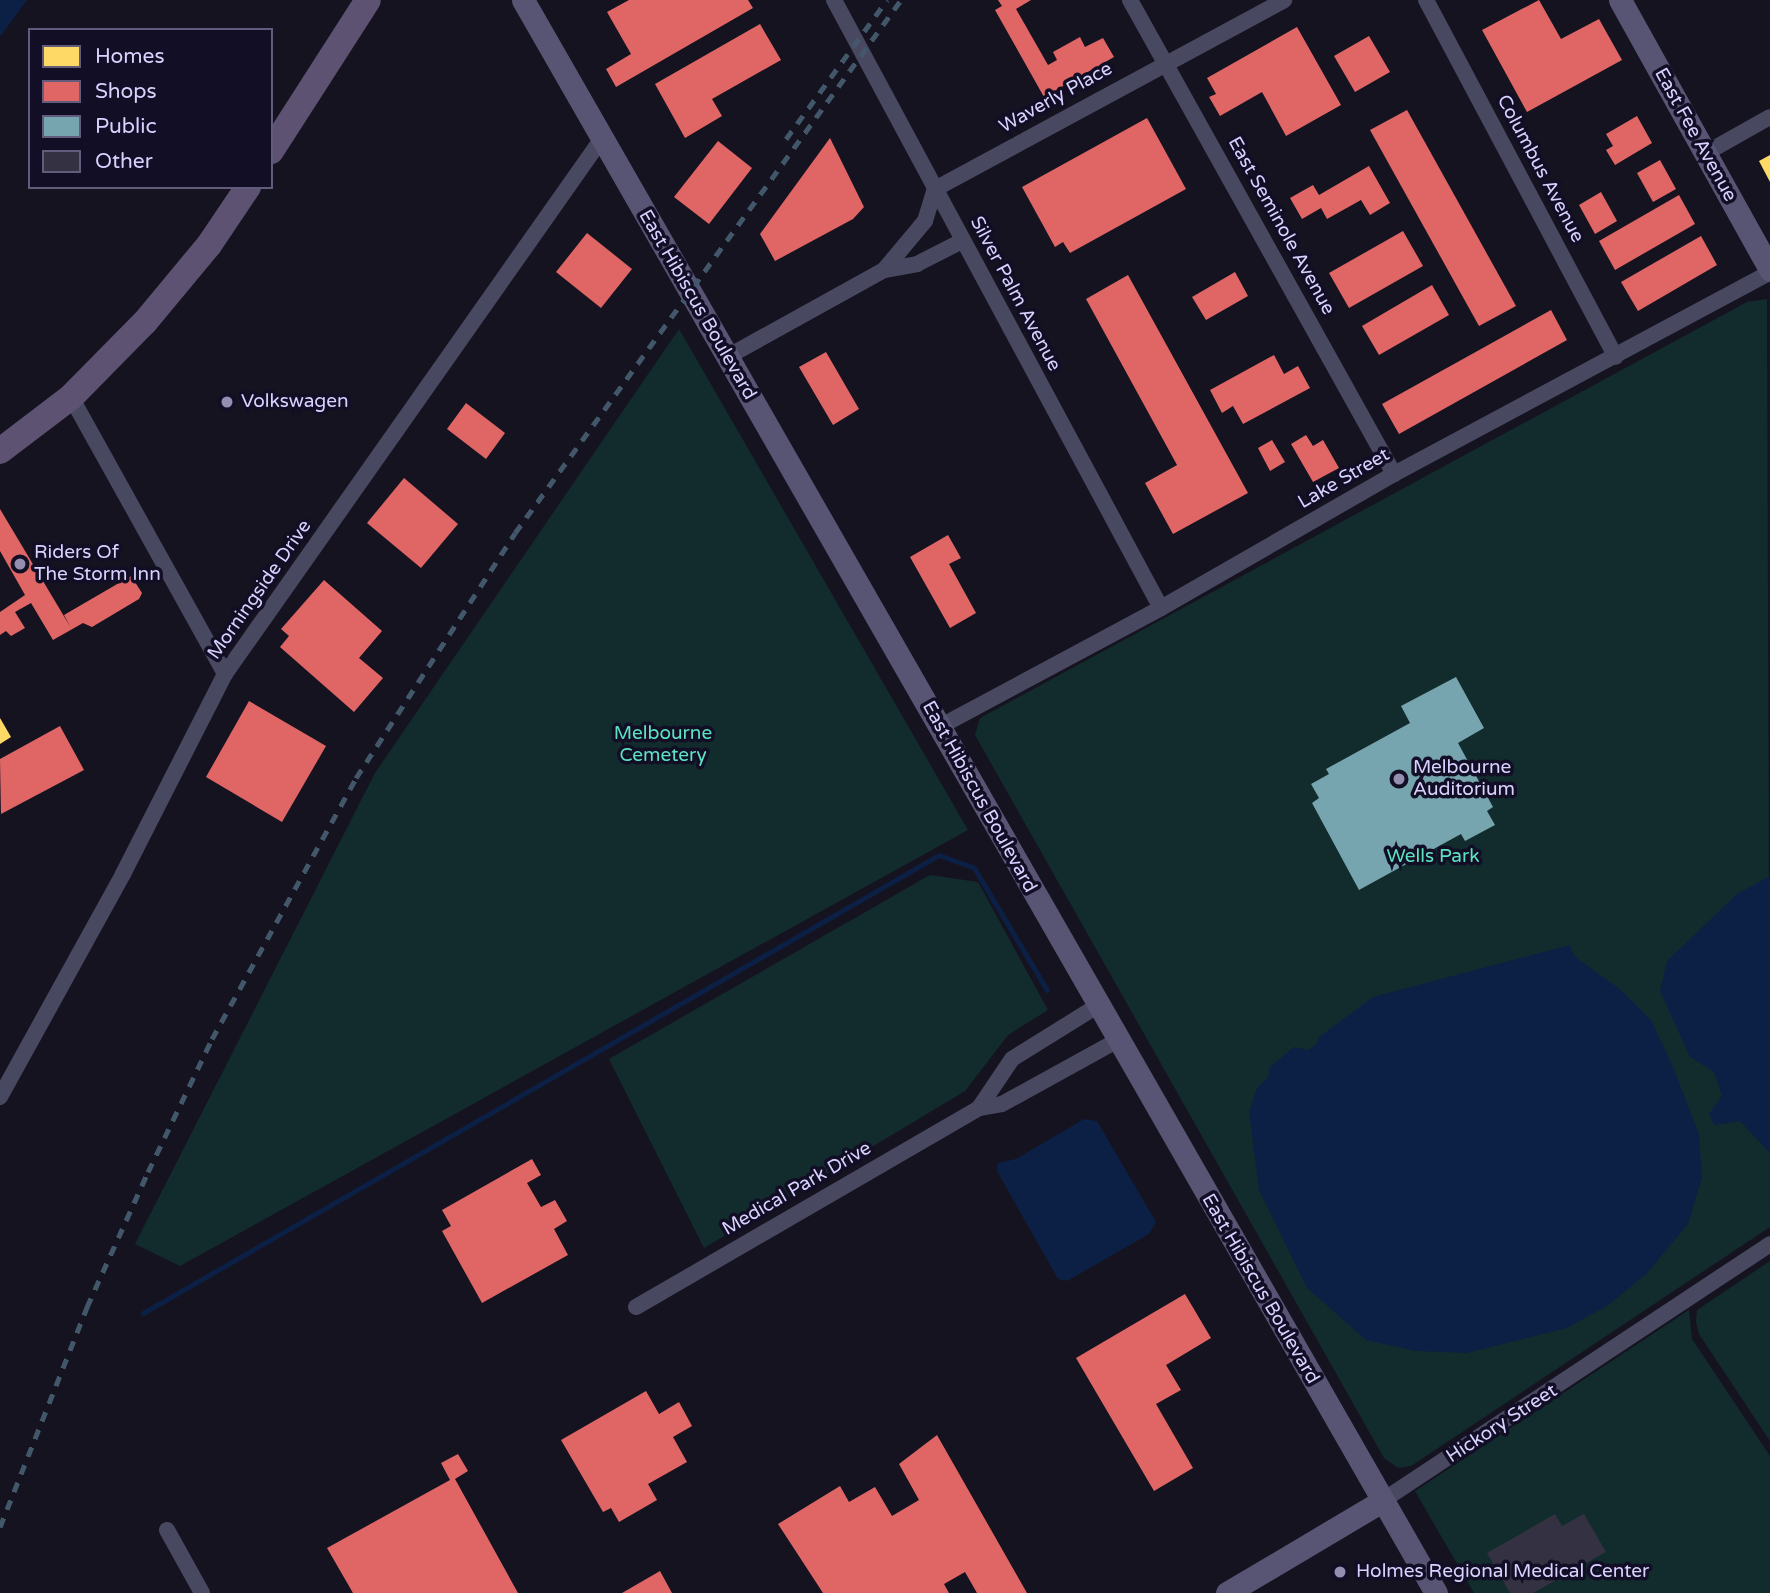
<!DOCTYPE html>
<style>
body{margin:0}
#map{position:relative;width:1770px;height:1593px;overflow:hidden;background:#161320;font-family:"Varela Round",sans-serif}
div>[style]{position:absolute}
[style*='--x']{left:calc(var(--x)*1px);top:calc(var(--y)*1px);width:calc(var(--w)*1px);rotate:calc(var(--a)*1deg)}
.green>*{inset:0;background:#122c2d}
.water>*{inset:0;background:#0b2044}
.homes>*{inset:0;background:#ffd966}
.shops>*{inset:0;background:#e06666}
.public>*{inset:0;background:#76a5af}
.stream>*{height:5px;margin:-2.5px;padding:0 2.5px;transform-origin:2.5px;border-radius:2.5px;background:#0b2044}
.building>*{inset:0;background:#343142}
.street>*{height:16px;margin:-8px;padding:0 8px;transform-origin:8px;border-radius:8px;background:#494861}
.secondary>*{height:23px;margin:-11.5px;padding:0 11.5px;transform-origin:11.5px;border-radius:11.5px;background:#575474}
.primary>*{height:26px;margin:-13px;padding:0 13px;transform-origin:13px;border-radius:13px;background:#5d5272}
.rail>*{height:5px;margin-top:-2.5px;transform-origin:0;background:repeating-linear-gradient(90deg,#42586a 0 10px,transparent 0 19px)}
.dots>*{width:19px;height:19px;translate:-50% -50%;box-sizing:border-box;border:4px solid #120e25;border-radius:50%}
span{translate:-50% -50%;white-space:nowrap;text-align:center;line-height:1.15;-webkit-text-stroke:7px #120e25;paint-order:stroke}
.street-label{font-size:19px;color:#d8d2ff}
.poi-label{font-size:19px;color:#d8d2ff}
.left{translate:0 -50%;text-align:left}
.park-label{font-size:19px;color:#5be3c1}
.legend{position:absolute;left:28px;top:28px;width:245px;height:161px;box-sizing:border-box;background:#120e25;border:2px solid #615c7c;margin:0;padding:9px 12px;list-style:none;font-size:21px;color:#d8d2ff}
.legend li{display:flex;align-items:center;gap:14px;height:35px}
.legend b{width:35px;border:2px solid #615c7c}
</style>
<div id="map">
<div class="green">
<div style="clip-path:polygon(1767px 299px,1770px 1227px,1411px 1466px,1398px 1468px,1384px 1458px,975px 735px,980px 718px,1747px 302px)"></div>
<div style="clip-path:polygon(679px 329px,968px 830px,180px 1266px,135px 1244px,375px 773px)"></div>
<div style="clip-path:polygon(930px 875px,978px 882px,1048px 1010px,1008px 1035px,965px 1091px,704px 1248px,609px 1059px)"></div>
<div style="clip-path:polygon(1770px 1261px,1770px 1441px,1699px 1334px,1696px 1322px,1697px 1310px)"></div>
<div style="clip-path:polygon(1689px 1310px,1692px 1339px,1770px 1456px,1770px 1593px,1474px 1593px,1415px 1491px)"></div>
</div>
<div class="water">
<div style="clip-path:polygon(0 0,27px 0,0 37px)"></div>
<div style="clip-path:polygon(1770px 876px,1770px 1153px,1740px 1121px,1714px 1125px,1709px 1114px,1722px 1096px,1714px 1072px,1690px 1057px,1660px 991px,1667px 961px,1737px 894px)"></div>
<div style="clip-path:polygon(1570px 945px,1574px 956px,1621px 990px,1651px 1020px,1673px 1067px,1699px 1134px,1702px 1177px,1688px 1224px,1647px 1273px,1610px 1304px,1567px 1328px,1467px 1353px,1416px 1351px,1366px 1340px,1307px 1288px,1259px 1190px,1249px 1112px,1257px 1088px,1268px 1077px,1270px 1067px,1294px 1047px,1308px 1050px,1316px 1045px,1319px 1037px,1373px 997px)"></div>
<div style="clip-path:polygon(1084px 1119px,1097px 1121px,1156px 1222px,1149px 1234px,1067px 1281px,1058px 1279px,997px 1171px,998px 1163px,1016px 1159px)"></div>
</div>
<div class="homes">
<div style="clip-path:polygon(1770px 155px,1770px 182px,1759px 161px)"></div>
<div style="clip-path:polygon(0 718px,11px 737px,0 744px)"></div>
</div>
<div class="shops">
<div style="clip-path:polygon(629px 0,748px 0,753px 8px,616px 87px,606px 69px,631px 54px,607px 12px)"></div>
<div style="clip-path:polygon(998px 0,1031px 0,1016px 9px,1048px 65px,1057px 60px,1053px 52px,1080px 37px,1085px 47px,1103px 38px,1114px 57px,1044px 97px,995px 10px,1002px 6px)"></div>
<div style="clip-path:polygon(1539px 0,1561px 39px,1599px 19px,1622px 60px,1527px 112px,1482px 30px)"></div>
<div style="clip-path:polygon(760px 24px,781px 60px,712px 99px,722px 116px,685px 138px,655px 84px)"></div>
<div style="clip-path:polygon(1297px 27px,1341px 105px,1286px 136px,1262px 92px,1220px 116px,1209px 97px,1216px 94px,1207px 78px)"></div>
<div style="clip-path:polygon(1369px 36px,1390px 72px,1355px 92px,1334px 56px)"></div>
<div style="clip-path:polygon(1407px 110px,1516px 306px,1479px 326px,1370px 130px)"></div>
<div style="clip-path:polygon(1637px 116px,1652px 143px,1615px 165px,1606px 150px,1613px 146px,1606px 134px)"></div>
<div style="clip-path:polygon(1147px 118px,1186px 189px,1070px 253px,1063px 242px,1055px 247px,1022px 187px)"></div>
<div style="clip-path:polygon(830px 138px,864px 207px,853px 219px,775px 261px,760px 234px)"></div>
<div style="clip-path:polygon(718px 141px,752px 168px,709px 224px,674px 197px)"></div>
<div style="clip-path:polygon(1660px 160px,1676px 189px,1653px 202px,1637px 173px)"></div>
<div style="clip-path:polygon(1369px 166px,1390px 203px,1370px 215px,1361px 200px,1327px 219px,1321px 208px,1302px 219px,1290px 198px,1313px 185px,1319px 195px)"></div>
<div style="clip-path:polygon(1601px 192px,1617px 221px,1595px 234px,1579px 205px)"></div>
<div style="clip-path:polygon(1679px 195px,1695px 224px,1615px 270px,1599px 241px)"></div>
<div style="clip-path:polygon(1403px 231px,1423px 266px,1349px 308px,1329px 273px)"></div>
<div style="clip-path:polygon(587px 233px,632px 269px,601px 308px,556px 272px)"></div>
<div style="clip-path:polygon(1701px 236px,1717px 265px,1638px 311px,1621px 282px)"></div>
<div style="clip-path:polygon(1235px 272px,1248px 296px,1206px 320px,1192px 297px)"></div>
<div style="clip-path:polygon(1128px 275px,1248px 493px,1173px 534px,1145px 483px,1177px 465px,1086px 299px)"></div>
<div style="clip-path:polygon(1432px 285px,1449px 315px,1379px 355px,1362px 326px)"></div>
<div style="clip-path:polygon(1551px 310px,1567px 340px,1399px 434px,1382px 404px)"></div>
<div style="clip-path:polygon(826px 352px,859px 409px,833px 425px,799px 367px)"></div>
<div style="clip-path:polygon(1274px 355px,1284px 374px,1298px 366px,1310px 388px,1243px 424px,1233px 406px,1222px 413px,1210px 390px)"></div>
<div style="clip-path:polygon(466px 403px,505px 433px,486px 459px,447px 429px)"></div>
<div style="clip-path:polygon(1306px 435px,1313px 446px,1323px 440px,1339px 468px,1313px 482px,1291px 444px)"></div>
<div style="clip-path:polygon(1272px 440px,1285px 462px,1270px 471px,1258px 448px)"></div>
<div style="clip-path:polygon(404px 478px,458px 524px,421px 568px,367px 523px)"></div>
<div style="clip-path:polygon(0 509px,71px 628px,64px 615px,131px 576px,142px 593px,139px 599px,92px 627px,83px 623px,53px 640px,31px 603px,15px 612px,25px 628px,11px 636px,6px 631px,0 635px,0 612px,25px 595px,0 551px)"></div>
<div style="clip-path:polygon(948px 535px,961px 558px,949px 564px,976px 613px,950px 628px,910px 557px)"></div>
<div style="clip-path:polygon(324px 580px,382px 631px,359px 658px,383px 678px,354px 712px,280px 647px,289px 636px,281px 629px)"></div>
<div style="clip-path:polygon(249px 701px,326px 746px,282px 822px,206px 777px)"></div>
<div style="clip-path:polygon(60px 726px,84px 770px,1px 814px,0 759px)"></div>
<div style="clip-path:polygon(532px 1159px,541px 1175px,527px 1183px,541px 1207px,555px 1200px,567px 1221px,554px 1229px,568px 1255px,482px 1303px,442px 1231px,451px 1226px,442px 1210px)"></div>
<div style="clip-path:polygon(1185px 1294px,1211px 1338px,1166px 1365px,1181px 1390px,1156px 1404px,1193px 1468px,1154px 1491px,1076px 1358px)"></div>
<div style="clip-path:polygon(646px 1391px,659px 1414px,679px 1402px,692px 1426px,673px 1437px,687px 1462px,648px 1484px,657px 1500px,619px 1522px,611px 1508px,603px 1512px,561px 1440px)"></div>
<div style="clip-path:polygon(937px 1435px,1027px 1593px,977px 1593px,965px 1572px,944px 1584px,949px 1593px,823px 1593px,778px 1524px,840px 1486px,849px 1502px,875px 1487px,892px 1516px,919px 1500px,899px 1464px)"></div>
<div style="clip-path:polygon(458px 1454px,468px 1471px,455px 1479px,518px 1593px,353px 1593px,327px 1548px,450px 1480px,441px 1463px)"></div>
<div style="clip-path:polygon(660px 1571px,672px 1593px,622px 1593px)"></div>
</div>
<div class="public">
<div style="clip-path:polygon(1456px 677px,1484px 728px,1458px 743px,1493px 807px,1487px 811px,1495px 825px,1465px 841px,1461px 834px,1359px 890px,1312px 803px,1319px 798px,1311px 784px,1329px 774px,1326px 769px,1410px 723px,1401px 706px)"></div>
</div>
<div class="stream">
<div style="--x:143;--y:1313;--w:918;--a:-29.92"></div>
<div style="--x:939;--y:855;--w:37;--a:20"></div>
<div style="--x:974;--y:868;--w:142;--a:59.1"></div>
</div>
<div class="building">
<div style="clip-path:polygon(1555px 1514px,1562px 1526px,1584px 1514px,1606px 1552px,1533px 1593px,1510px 1593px,1487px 1553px)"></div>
</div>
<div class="street">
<div style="--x:834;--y:0;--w:690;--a:61.73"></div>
<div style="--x:1130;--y:0;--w:543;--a:60.88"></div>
<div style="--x:1426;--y:0;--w:404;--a:62"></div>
<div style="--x:1706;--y:153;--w:73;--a:-29.4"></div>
<div style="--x:884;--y:270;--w:64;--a:-50.1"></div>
<div style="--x:925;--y:221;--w:34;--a:-73"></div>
<div style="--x:935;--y:189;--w:397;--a:-28.4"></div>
<div style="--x:727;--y:357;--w:179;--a:-29"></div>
<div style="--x:884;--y:270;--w:34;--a:-10"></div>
<div style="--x:917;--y:264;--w:51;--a:-27.1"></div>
<div style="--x:71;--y:397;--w:317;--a:60.9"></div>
<div style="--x:941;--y:726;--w:250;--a:-28.2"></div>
<div style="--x:1161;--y:608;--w:269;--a:-29.9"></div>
<div style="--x:1394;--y:474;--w:427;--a:-28.2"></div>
<div style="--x:0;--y:1097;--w:255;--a:-61.1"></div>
<div style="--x:123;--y:874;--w:225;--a:-63"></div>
<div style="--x:225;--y:674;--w:657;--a:-54.86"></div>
<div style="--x:979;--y:1108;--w:59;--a:-56"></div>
<div style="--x:1012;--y:1059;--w:100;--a:-31.9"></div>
<div style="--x:636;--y:1307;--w:397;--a:-30.1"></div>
<div style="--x:979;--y:1108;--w:23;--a:-10"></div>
<div style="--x:1002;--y:1104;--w:130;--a:-28.9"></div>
<div style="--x:1382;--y:1501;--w:465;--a:-33.5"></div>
<div style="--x:167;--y:1530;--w:72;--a:60.9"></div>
</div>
<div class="secondary">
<div style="--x:523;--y:0;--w:1836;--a:60.18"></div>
<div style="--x:1620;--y:0;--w:309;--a:60.9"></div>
<div style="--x:1227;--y:1593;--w:180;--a:-30.7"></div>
</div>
<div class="primary">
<div style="--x:271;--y:151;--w:179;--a:-57.3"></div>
<div style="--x:0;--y:451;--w:89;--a:-37.3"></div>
<div style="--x:71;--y:397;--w:105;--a:-45.4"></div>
<div style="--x:145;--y:322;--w:100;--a:-50.3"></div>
<div style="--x:209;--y:245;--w:70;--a:-56.1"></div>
</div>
<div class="rail">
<div style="--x:786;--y:139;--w:172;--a:-54"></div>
<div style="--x:0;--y:1527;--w:237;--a:-68.4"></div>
<div style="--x:87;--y:1307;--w:148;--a:-65.7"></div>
<div style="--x:148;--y:1172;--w:148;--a:-64.3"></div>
<div style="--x:212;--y:1039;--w:298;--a:-61.1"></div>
<div style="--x:356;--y:778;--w:292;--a:-57"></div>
<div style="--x:515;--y:533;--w:658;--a:-54.09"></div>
</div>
<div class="dots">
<div style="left:227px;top:402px;background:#948fb1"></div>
<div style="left:20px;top:564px;background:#948fb1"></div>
<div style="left:1399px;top:779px;background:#948fb1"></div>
<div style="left:1340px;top:1572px;background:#948fb1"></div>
</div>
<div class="street-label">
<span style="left:1056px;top:98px;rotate:-29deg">Waverly Place</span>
<span style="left:1695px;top:135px;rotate:61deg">East Fee Avenue</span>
<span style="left:1540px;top:169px;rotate:62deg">Columbus Avenue</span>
<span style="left:1281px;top:226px;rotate:61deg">East Seminole Avenue</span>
<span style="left:1015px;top:294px;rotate:62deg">Silver Palm Avenue</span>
<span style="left:697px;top:305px;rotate:60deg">East Hibiscus Boulevard</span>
<span style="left:1344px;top:479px;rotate:-30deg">Lake Street</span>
<span style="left:260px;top:590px;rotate:-55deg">Morningside Drive</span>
<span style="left:979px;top:797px;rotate:61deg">East Hibiscus Boulevard</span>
<span style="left:797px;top:1189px;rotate:-30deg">Medical Park Drive</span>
<span style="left:1260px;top:1289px;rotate:60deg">East Hibiscus Boulevard</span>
<span style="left:1502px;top:1424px;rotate:-33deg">Hickory Street</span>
</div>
<div class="poi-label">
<span class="left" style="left:241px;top:402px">Volkswagen</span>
<span class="left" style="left:34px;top:564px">Riders Of<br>The Storm Inn</span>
<span class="left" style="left:1413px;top:779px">Melbourne<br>Auditorium</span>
<span class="left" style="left:1356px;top:1572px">Holmes Regional Medical Center</span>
</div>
<div class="park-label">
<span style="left:663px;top:745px">Melbourne<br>Cemetery</span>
<span style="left:1433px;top:857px">Wells Park</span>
</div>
<ul class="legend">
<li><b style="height:19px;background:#ffd966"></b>Homes</li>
<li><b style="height:19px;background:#e06666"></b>Shops</li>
<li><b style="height:19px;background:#76a5af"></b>Public</li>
<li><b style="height:19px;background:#343142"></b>Other</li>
</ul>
</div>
